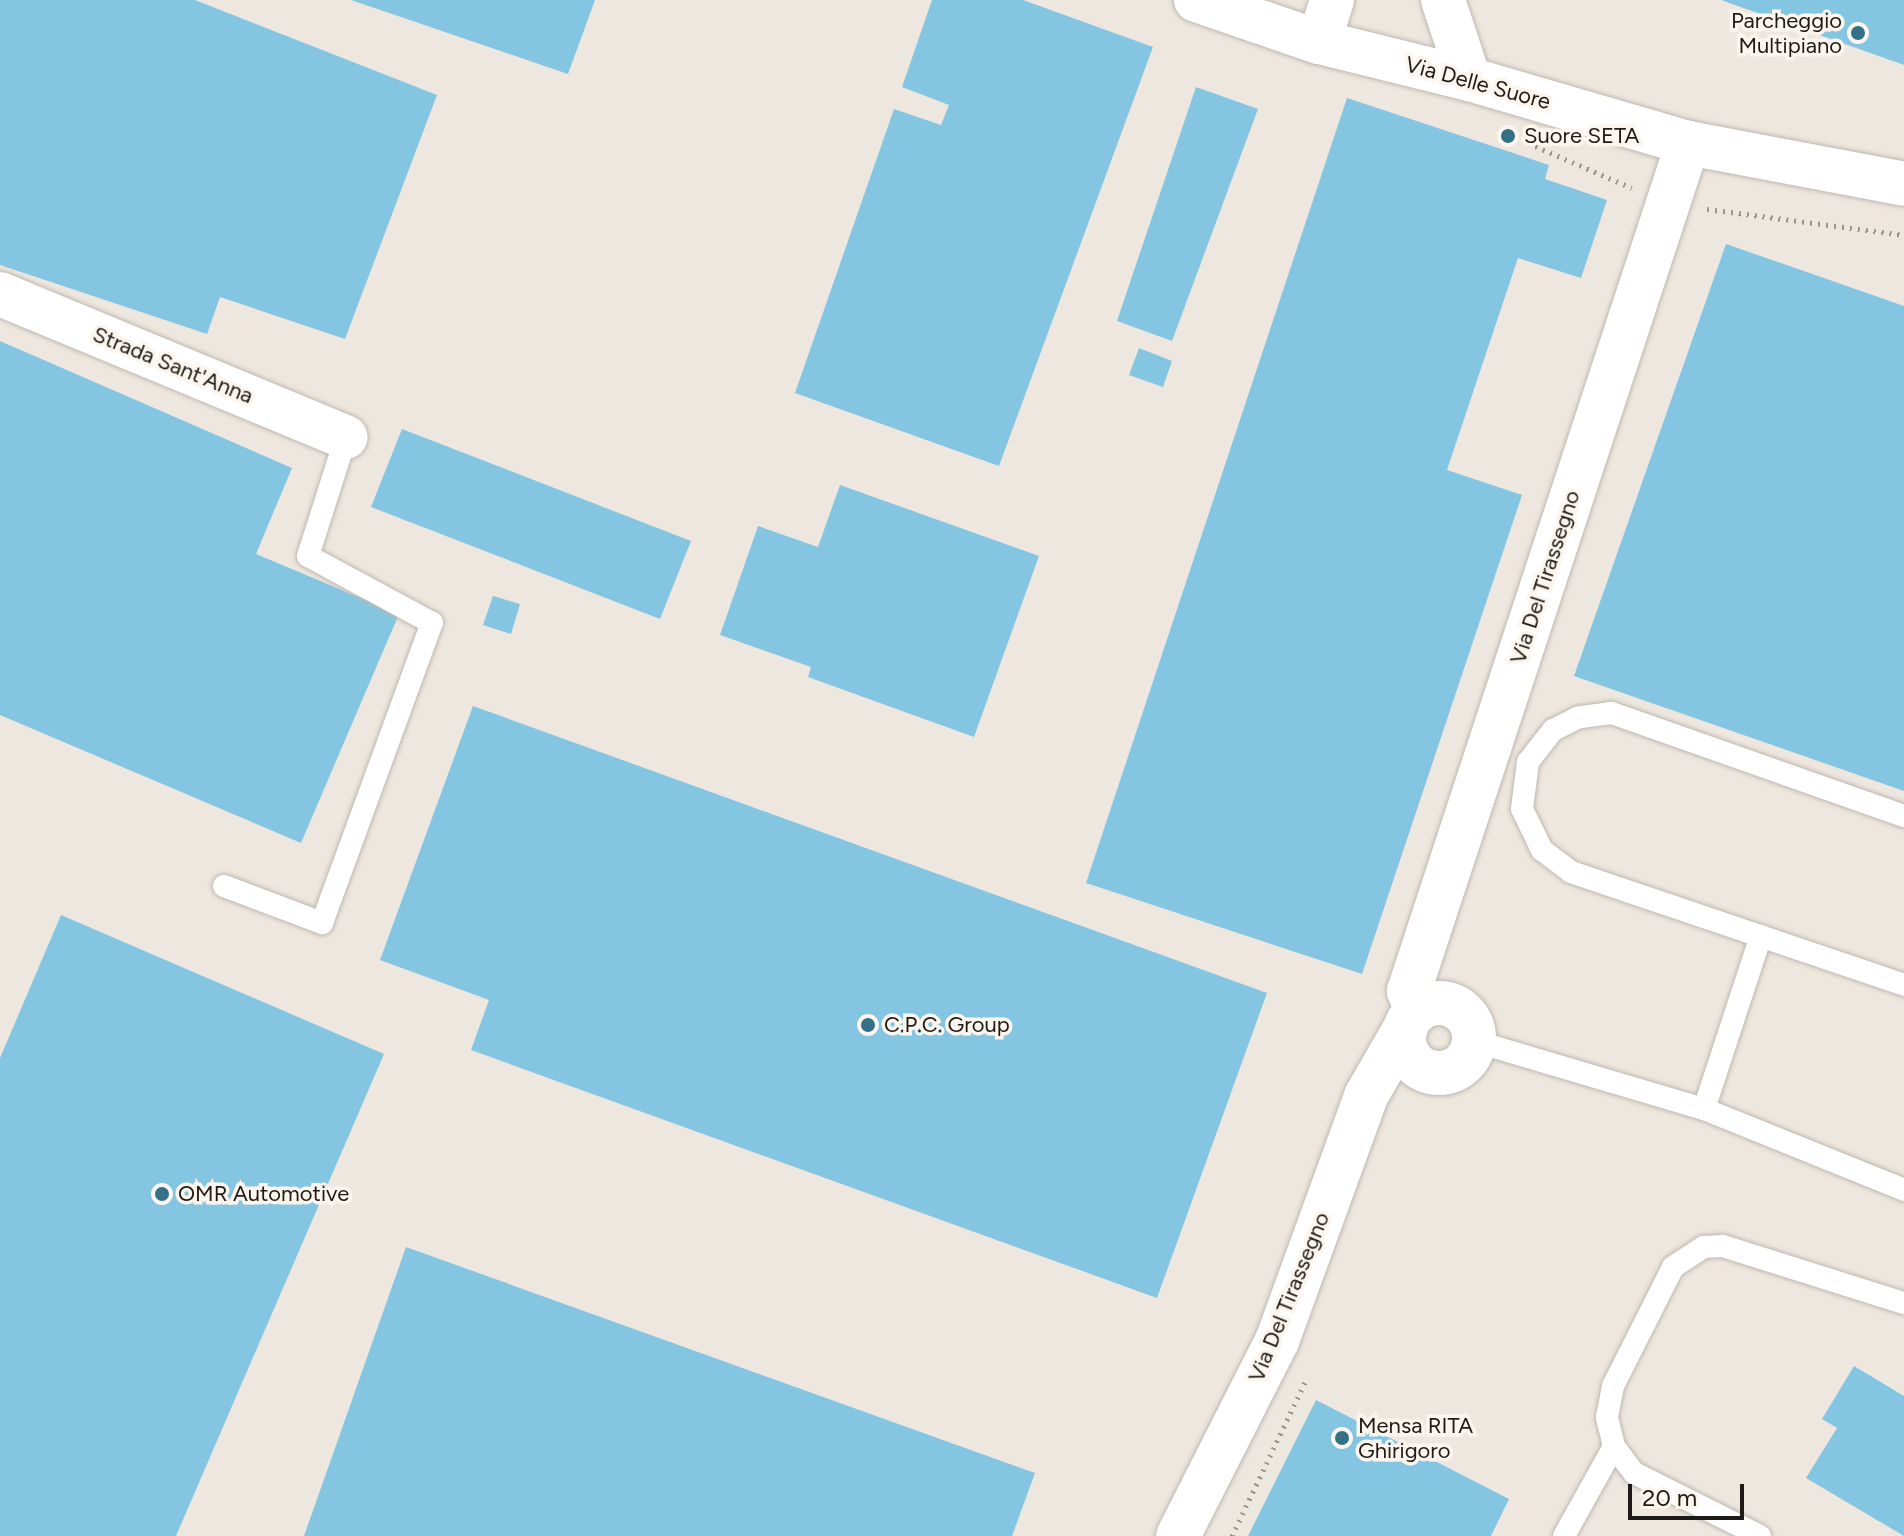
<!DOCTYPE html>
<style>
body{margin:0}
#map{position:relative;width:1904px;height:1536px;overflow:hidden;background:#eee7df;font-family:Figtree,sans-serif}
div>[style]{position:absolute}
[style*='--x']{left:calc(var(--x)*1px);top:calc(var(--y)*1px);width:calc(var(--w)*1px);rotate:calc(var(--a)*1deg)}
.building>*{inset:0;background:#84c6e1}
.path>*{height:5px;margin-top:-2.5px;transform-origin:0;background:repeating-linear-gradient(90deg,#9a958f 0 2px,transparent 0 8px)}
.roads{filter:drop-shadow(0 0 2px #beb8b0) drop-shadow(0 0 2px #beb8b0)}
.service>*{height:22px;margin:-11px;padding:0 11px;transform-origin:11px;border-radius:11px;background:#fff}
.minor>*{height:44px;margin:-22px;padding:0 22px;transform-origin:22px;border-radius:22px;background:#fff}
.minor>.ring{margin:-22px;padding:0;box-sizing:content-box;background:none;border:44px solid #fff;border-radius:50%}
.tertiary>*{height:44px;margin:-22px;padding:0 22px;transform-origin:22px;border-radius:22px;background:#fff}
.dots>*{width:22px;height:22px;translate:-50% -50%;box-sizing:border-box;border:4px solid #fcf5ed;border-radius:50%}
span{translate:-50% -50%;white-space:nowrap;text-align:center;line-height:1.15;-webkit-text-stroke:7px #fcf5ed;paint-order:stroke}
.poi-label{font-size:22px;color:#1d1a17}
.right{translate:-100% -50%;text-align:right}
.left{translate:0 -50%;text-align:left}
.street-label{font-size:22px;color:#1d1a17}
.scale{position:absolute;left:1628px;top:1484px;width:116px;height:36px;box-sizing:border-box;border:4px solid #1d1a17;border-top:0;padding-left:10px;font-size:24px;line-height:28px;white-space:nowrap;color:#1d1a17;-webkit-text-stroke:6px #fcf5ed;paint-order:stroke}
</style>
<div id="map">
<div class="building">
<div style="clip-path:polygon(0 0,195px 0,437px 95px,345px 339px,220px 297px,207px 334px,0 265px)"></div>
<div style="clip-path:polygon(351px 0,595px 0,568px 74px)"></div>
<div style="clip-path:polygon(932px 0,1023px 0,1153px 47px,999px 466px,795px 393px,894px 109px,941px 125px,949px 105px,902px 87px)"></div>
<div style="clip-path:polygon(1721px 0,1904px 0,1904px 65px)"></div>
<div style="clip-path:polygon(1196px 87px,1258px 109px,1172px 341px,1117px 321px)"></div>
<div style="clip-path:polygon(1347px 98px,1549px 165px,1545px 179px,1607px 200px,1581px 278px,1518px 258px,1447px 470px,1522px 495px,1362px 974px,1086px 883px)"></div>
<div style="clip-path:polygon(1726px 244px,1904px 306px,1904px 791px,1574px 676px)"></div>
<div style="clip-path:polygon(0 341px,292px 468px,256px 554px,399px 614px,301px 843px,0 715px)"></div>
<div style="clip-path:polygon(1139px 348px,1172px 361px,1163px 387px,1129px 375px)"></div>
<div style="clip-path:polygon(402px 429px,691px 541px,660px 619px,371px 507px)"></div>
<div style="clip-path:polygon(840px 485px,1039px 556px,974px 737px,808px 677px,811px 667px,720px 635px,758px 526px,818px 547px)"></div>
<div style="clip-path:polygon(493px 596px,520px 604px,511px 634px,483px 625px)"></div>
<div style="clip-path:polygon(473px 706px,1267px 993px,1157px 1298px,471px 1050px,489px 1000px,380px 960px)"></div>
<div style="clip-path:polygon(61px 915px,384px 1054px,176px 1536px,0 1536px,0 1058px)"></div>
<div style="clip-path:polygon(406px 1247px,1035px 1473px,1012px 1536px,304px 1536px)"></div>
<div style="clip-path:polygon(1854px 1366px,1904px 1396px,1904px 1536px,1806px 1478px,1837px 1428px,1822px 1419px)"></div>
<div style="clip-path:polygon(1316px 1400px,1509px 1499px,1491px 1536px,1248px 1536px)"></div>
</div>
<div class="path">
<div style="--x:1528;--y:143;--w:113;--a:23.4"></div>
<div style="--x:1707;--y:209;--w:199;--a:7.5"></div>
<div style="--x:1232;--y:1536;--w:170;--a:-64.6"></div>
</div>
<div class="roads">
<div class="service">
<div style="--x:1904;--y:816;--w:311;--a:-160.6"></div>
<div style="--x:1611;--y:713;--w:34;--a:172"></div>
<div style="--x:1577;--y:718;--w:27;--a:153"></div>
<div style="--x:1553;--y:730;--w:41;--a:128"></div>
<div style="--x:1528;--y:762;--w:47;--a:97.3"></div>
<div style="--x:1522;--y:809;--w:46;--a:64"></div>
<div style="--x:1542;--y:850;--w:36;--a:37"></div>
<div style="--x:1571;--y:872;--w:352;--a:18.7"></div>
<div style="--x:224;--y:886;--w:105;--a:20.7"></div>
<div style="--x:322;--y:923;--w:320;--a:-69.9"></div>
<div style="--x:432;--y:623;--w:141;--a:-151.6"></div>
<div style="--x:308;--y:556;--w:125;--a:-72.3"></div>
<div style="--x:1474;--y:1041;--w:240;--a:16.5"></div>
<div style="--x:1704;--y:1109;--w:216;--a:22"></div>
<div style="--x:1704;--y:1109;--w:182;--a:-71.8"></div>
<div style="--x:1564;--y:1536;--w:103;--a:-60.9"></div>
<div style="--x:1760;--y:1536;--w:141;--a:-153.4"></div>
<div style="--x:1634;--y:1473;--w:34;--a:-127"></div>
<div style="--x:1614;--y:1446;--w:30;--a:-104"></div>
<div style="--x:1607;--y:1417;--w:32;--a:-79"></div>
<div style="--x:1613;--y:1386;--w:133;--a:-63.2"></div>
<div style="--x:1673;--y:1267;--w:37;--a:-33"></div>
<div style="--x:1704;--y:1247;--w:19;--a:-3"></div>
<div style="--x:1723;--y:1246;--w:190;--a:17.5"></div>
</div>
<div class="minor">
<div style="--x:1443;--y:0;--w:83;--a:71.8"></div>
<div style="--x:1319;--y:42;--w:44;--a:-72.8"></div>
<div style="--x:0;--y:294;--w:374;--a:22.5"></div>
<div class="ring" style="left:1404px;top:1003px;width:26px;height:26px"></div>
<div style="--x:1417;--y:1011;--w:22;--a:-112"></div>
<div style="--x:1409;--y:991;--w:893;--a:-71.79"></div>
<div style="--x:1178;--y:1536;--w:219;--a:-63.1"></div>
<div style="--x:1277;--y:1341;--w:261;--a:-70"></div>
<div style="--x:1366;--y:1096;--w:82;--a:-60"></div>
</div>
<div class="tertiary">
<div style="--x:1196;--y:0;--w:130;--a:18.9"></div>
<div style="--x:1319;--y:42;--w:154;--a:13.9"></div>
<div style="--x:1469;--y:79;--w:228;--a:16.3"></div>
<div style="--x:1688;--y:143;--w:220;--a:10.7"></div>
</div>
</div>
<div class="dots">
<div style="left:1858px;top:33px;background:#347088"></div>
<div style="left:1508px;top:136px;background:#347088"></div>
<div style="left:868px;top:1025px;background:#347088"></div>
<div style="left:162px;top:1194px;background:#347088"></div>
<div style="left:1342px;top:1438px;background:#347088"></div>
</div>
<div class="poi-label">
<span class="right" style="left:1842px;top:33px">Parcheggio<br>Multipiano</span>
<span class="left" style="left:1524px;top:136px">Suore SETA</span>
<span class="left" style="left:884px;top:1025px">C.P.C. Group</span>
<span class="left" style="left:178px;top:1194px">OMR Automotive</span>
<span class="left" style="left:1358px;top:1438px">Mensa RITA<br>Ghirigoro</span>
</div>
<div class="street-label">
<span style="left:1478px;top:83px;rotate:15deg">Via Delle Suore</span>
<span style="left:173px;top:365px;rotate:22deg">Strada Sant'Anna</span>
<span style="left:1545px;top:577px;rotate:-72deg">Via Del Tirassegno</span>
<span style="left:1289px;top:1297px;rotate:-68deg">Via Del Tirassegno</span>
</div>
<div class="scale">20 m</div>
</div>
